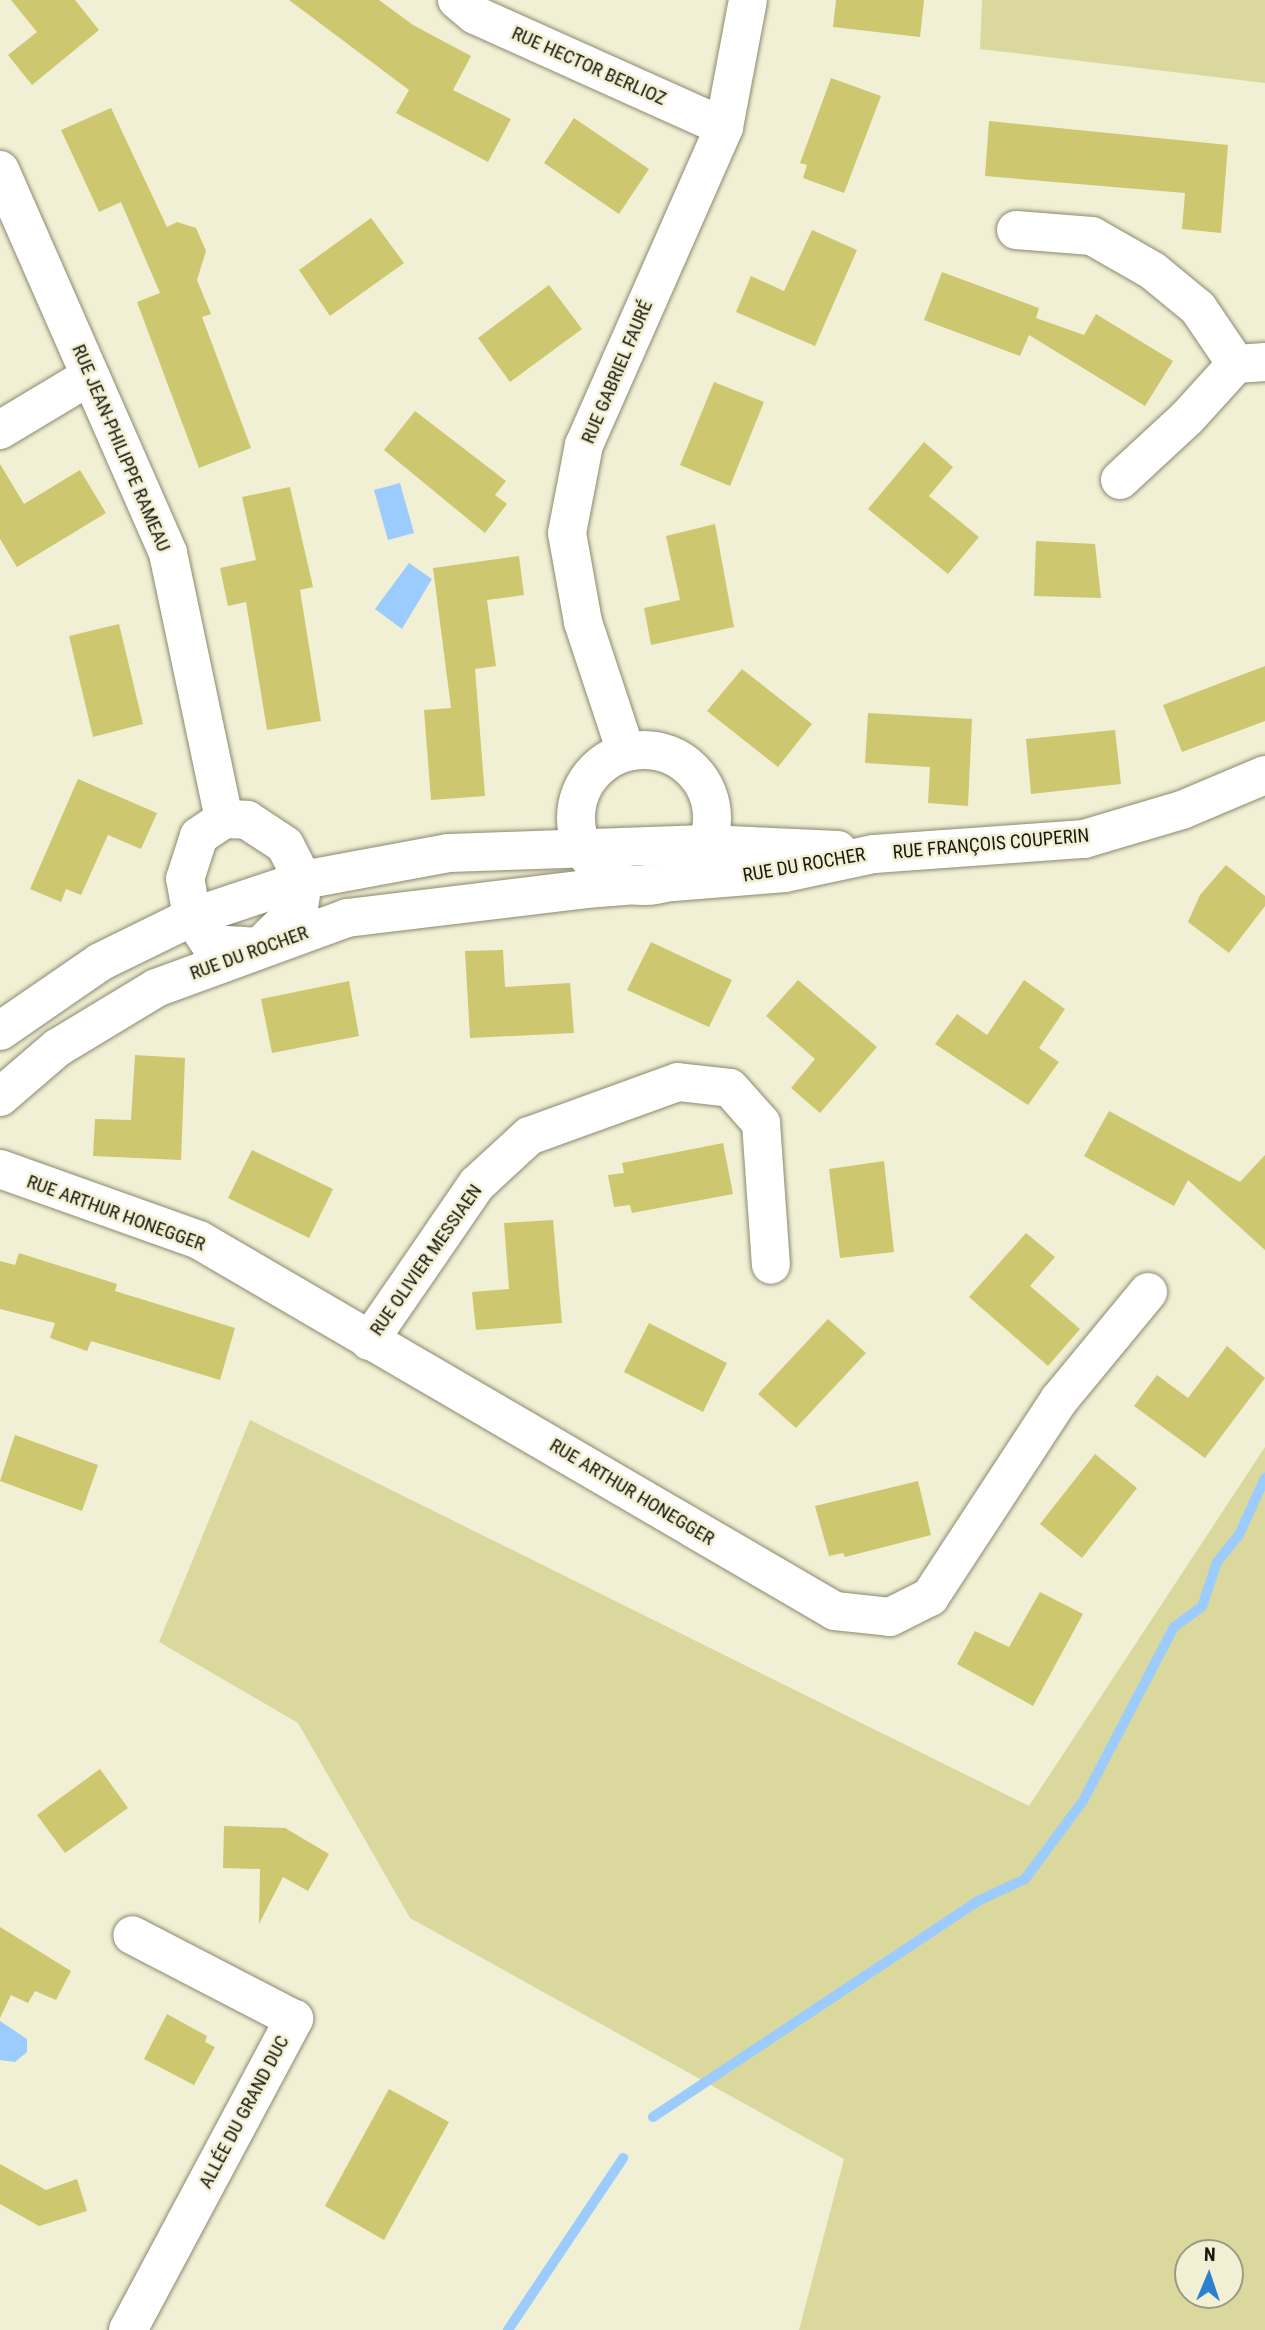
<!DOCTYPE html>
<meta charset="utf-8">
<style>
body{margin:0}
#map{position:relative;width:1265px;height:2330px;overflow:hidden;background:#f1f0d4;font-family:"Roboto Condensed",sans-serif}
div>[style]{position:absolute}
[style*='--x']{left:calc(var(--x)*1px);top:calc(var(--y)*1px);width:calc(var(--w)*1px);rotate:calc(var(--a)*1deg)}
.green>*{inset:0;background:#dbd89e}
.water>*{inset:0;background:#9cccfe}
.stream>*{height:10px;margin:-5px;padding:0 5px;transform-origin:5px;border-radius:5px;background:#9cccfe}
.building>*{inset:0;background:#cdc770}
.roads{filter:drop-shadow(0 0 2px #8b8970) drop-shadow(0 0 2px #8b8970)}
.minor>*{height:38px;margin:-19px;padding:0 19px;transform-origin:19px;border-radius:19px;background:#fff}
.minor>.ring{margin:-19px;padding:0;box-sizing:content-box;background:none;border:38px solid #fff;border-radius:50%}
span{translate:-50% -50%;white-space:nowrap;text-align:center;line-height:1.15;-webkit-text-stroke:5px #f1f0d4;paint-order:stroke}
.street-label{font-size:19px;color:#1a190f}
.north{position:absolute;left:1174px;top:2239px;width:70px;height:70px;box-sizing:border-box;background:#f1f0d4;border:2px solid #9b9a85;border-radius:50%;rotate:2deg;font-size:19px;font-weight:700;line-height:28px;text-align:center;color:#1a190f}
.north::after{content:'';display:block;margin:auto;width:24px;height:32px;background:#2b81cf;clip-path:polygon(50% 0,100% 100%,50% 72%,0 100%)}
</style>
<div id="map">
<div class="green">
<div style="clip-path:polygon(982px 0,1265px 0,1265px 83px,980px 49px)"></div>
<div style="clip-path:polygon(evenodd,250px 1420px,1029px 1806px,1265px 1447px,1265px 2330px,799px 2330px,844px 2159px,410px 1918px,298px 1723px,159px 1642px,250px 1420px,1230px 2253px,1230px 2295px,1188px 2295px,1188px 2253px,1230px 2253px)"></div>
</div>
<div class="water">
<div style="clip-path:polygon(400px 483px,414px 533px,388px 540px,374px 490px)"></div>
<div style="clip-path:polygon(409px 563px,432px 579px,402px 629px,375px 609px)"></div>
<div style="clip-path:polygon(0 2021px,27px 2039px,27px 2052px,15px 2062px,0 2060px)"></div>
</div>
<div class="stream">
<div style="--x:653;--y:2117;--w:390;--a:-33.6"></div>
<div style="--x:978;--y:1901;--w:52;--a:-25.1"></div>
<div style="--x:1025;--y:1879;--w:97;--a:-53.4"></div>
<div style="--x:1083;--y:1801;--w:196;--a:-62.4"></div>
<div style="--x:1174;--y:1627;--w:34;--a:-36"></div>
<div style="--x:1202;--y:1607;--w:47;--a:-71.6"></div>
<div style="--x:1217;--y:1562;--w:35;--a:-51"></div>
<div style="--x:1239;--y:1535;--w:63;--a:-65.5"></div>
<div style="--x:508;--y:2330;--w:207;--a:-56.2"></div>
</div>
<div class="building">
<div style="clip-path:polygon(11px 0,75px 0,99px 30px,32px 85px,8px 55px,37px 32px)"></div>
<div style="clip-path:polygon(289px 0,379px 0,413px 25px,471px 56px,453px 90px,511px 119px,488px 162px,396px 113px,409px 90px)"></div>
<div style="clip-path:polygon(836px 0,924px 0,920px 37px,833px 27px)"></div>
<div style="clip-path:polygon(831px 78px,881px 96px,844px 193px,803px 178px,807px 165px,800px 163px)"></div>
<div style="clip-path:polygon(111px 108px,167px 227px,177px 222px,196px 228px,206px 251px,197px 280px,211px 314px,202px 317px,251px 448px,199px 468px,137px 302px,160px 293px,121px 202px,99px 212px,61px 130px)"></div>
<div style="clip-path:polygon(574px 118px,649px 169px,619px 214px,544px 163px)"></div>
<div style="clip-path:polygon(989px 121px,1228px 145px,1221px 233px,1182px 229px,1185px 193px,985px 176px)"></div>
<div style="clip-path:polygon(371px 218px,404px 263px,330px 316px,299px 270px)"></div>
<div style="clip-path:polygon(812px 230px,857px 250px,815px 346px,736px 312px,751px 276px,784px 291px)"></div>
<div style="clip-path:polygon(942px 272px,1039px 308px,1036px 318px,1084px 335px,1096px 314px,1173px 361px,1145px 406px,1029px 335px,1020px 356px,924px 320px)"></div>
<div style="clip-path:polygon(549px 285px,582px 329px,510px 382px,478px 338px)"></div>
<div style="clip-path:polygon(714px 382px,764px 402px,730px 486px,680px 465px)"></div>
<div style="clip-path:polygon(415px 411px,506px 481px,495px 495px,507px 504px,485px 533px,384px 450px)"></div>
<div style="clip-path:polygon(924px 442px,953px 467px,929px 496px,979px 537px,948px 574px,868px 509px)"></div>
<div style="clip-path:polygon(0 464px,24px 504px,80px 470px,106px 513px,17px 567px,0 539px)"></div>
<div style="clip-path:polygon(290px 487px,313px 587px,300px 590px,321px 721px,267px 730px,246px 602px,228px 606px,220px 568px,256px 560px,242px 497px)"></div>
<div style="clip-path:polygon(715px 524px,734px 627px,651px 645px,644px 608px,680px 600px,666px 536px)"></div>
<div style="clip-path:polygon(1036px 541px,1095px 544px,1101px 598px,1034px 596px)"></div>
<div style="clip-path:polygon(519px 556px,524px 595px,487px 600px,496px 666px,475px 669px,485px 796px,431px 800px,424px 710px,451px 708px,433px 568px)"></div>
<div style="clip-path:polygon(119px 624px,143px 724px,93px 737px,69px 636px)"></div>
<div style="clip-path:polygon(1265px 666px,1265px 721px,1182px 752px,1163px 705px)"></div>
<div style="clip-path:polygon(742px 669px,812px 724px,778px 767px,707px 711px)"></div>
<div style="clip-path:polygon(868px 713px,972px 719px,968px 806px,928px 803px,930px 767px,865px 763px)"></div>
<div style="clip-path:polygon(1115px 730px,1121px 784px,1031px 794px,1026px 739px)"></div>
<div style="clip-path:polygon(78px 779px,157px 813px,141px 849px,108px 835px,81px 895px,66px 889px,61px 902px,30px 889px)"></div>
<div style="clip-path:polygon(1226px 865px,1265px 896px,1265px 906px,1229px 953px,1188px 922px,1200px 895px)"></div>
<div style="clip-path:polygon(651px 942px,732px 980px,709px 1027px,627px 990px)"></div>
<div style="clip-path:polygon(503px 950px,505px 987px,570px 983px,574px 1033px,470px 1038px,465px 951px)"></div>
<div style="clip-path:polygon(798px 980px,877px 1047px,820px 1113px,791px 1088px,815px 1059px,766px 1016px)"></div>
<div style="clip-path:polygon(1024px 980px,1065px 1009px,1039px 1048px,1059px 1062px,1028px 1105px,935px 1044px,957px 1014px,987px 1035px)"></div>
<div style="clip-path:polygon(349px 981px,359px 1036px,272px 1053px,261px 999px)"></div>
<div style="clip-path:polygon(135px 1055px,185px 1058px,181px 1160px,93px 1156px,95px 1119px,131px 1120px)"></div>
<div style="clip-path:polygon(1109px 1111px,1240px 1182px,1265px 1155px,1265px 1250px,1188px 1180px,1174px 1206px,1084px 1156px)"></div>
<div style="clip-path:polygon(723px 1143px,733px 1194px,632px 1213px,630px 1205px,614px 1207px,608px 1175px,624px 1173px,622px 1163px)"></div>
<div style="clip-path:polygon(252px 1150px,333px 1189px,309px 1238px,228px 1198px)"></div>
<div style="clip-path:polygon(884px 1161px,894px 1252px,840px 1258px,829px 1169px)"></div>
<div style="clip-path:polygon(553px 1220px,562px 1323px,476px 1330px,472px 1292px,509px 1289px,504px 1223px)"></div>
<div style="clip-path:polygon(1026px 1233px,1055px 1257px,1030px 1286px,1080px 1329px,1048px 1366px,969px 1297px)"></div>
<div style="clip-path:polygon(19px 1253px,117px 1284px,115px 1291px,235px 1328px,220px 1380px,91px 1341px,87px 1351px,50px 1338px,55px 1323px,0 1309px,0 1261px,15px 1265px)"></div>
<div style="clip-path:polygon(828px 1319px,866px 1353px,796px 1428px,758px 1394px)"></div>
<div style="clip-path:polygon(649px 1323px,727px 1363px,703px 1412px,624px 1372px)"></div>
<div style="clip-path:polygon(1227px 1346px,1265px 1378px,1205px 1458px,1134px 1406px,1157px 1375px,1188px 1398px)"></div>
<div style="clip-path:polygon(15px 1435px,98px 1465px,82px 1511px,0 1481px)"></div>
<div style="clip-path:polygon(1095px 1454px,1137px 1488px,1082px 1558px,1040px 1524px)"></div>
<div style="clip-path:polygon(918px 1481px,931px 1535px,845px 1557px,843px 1553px,829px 1556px,815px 1506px)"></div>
<div style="clip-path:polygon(1040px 1592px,1083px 1614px,1033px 1706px,957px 1664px,975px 1631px,1009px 1647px)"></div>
<div style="clip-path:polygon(100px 1769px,128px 1808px,65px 1853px,37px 1815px)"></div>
<div style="clip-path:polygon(224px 1826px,285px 1828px,329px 1854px,308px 1891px,283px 1877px,259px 1924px,260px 1869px,223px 1868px)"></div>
<div style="clip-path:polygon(0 1927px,71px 1971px,56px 2000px,35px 1991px,28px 2003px,11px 1995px,0 2018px)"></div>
<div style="clip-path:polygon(167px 2014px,207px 2036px,205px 2042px,215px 2047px,194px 2085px,144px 2059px)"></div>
<div style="clip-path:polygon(389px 2089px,449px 2122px,384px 2240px,325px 2206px)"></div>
<div style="clip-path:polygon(0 2164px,46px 2190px,77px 2179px,87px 2211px,39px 2226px,0 2204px)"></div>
</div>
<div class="roads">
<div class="minor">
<div style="--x:457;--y:0;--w:23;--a:40"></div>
<div style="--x:475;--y:15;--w:273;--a:24.2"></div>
<div style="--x:0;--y:170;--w:418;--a:66.3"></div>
<div style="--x:168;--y:553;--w:272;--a:78.1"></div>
<div style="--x:1016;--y:230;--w:76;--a:4.5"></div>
<div style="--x:1092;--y:236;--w:70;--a:29.8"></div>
<div style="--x:1153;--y:271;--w:58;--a:39.4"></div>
<div style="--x:1198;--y:308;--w:68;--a:55.8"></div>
<div style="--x:0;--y:430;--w:105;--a:-31"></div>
<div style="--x:1120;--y:480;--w:91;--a:-42.8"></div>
<div style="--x:1187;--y:418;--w:73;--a:-47.8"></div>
<div style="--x:1236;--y:364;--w:29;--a:-4"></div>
<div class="ring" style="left:576px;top:750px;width:98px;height:98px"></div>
<div style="--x:626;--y:752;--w:137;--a:-108.3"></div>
<div style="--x:583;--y:622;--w:90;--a:-100.2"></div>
<div style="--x:567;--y:533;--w:90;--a:-79.1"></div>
<div style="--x:584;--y:445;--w:347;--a:-66.2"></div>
<div style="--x:724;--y:127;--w:129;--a:-79.3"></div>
<div style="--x:224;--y:819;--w:23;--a:2"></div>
<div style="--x:247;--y:820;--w:45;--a:33.3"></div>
<div style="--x:285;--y:845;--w:39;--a:63"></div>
<div style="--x:303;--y:880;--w:28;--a:98"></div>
<div style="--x:299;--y:908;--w:56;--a:135.7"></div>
<div style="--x:259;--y:947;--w:49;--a:-176.5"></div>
<div style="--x:210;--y:944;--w:32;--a:-124"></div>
<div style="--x:192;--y:917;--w:39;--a:-100"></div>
<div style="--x:185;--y:879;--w:45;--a:-72"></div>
<div style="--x:199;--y:836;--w:30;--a:-34"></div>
<div style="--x:0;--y:1031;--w:121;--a:-34.6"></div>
<div style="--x:100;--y:962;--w:102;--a:-26.1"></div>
<div style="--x:192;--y:917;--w:117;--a:-18.4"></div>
<div style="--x:303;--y:880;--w:148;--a:-10.5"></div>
<div style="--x:449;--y:853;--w:258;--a:-2"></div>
<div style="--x:707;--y:844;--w:131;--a:2.6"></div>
<div style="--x:0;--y:1097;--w:75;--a:-40.7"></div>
<div style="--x:57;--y:1048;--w:116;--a:-31.2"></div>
<div style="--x:156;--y:988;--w:203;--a:-20.1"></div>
<div style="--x:347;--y:918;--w:241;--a:-6.9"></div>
<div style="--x:586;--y:889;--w:200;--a:-4.6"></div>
<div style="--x:785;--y:873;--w:91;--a:-12.1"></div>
<div style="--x:874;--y:854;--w:211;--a:-4.1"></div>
<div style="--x:1084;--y:839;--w:102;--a:-16.5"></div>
<div style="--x:1182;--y:810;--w:90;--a:-22.9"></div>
<div style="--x:0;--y:1169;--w:211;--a:19.6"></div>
<div style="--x:199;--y:1240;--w:736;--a:30.26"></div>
<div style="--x:835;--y:1611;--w:55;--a:6.2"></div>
<div style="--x:890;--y:1617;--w:45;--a:-26.6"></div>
<div style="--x:930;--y:1597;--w:235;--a:-56.8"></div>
<div style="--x:1059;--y:1400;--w:140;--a:-50.5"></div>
<div style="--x:369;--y:1341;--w:191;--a:-55.5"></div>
<div style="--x:477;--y:1184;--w:71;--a:-42.7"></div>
<div style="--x:529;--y:1136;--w:158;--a:-19.9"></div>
<div style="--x:678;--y:1082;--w:52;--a:6.6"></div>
<div style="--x:730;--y:1088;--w:47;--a:48.5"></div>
<div style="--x:761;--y:1123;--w:142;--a:86"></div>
<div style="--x:128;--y:2330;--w:353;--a:-61.9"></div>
<div style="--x:294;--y:2019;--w:182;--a:-152.6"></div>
</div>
</div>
<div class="street-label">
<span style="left:589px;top:66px;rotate:24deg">RUE HECTOR BERLIOZ</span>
<span style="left:617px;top:372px;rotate:-67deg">RUE GABRIEL FAURÉ</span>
<span style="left:121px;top:448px;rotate:67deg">RUE JEAN-PHILIPPE RAMEAU</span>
<span style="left:991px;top:844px;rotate:-5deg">RUE FRANÇOIS COUPERIN</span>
<span style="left:804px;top:865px;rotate:-10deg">RUE DU ROCHER</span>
<span style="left:249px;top:953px;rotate:-20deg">RUE DU ROCHER</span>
<span style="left:116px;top:1213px;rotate:20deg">RUE ARTHUR HONEGGER</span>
<span style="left:426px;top:1260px;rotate:-55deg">RUE OLIVIER MESSIAEN</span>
<span style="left:632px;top:1492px;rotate:31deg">RUE ARTHUR HONEGGER</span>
<span style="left:244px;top:2112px;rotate:-62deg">ALLÉE DU GRAND DUC</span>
</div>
<div class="north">N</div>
</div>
